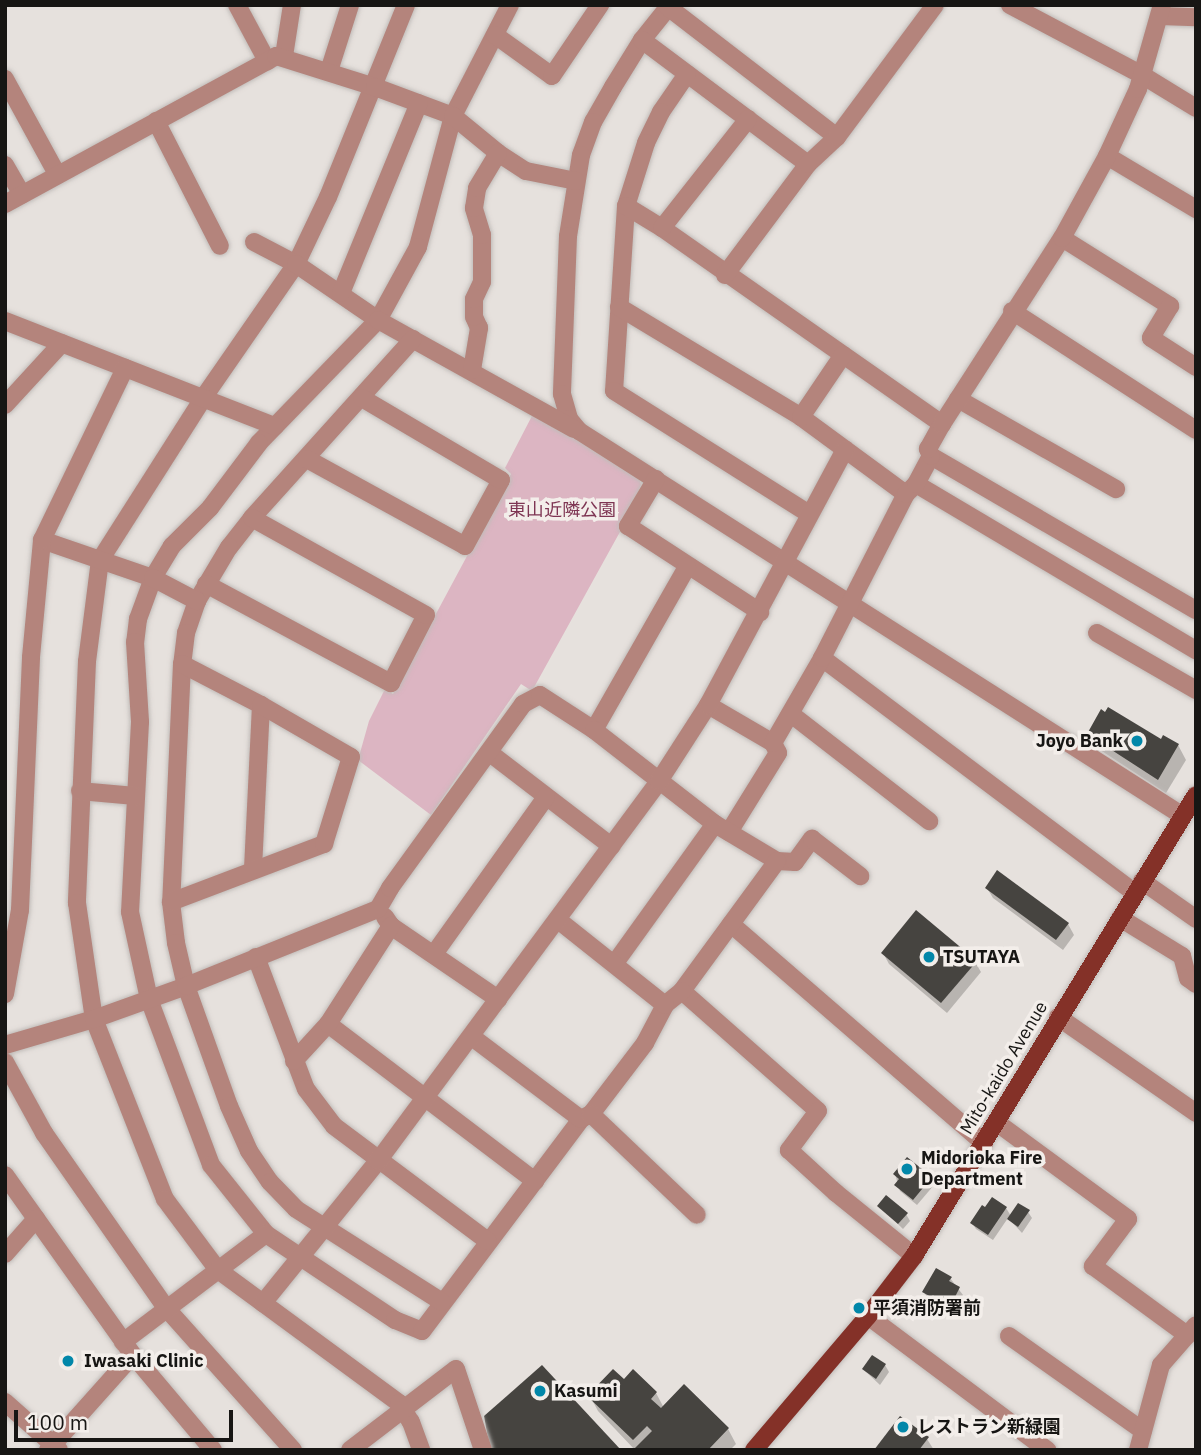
<!DOCTYPE html>
<meta charset="utf-8">
<style>
body{margin:0}
#map{position:relative;width:1201px;height:1455px;overflow:hidden;background:#e6e1dd;font-family:"IBM Plex Sans","Noto Sans JP",sans-serif}
div>[style]{position:absolute}
[style*='--x']{left:calc(var(--x)*1px);top:calc(var(--y)*1px);width:calc(var(--w)*1px);rotate:calc(var(--a)*1deg)}
.green>*{inset:0;background:#dcb5c2}
.shadow>*{inset:0;background:#0003}
.building>*{inset:0;background:#464440}
.roads{filter:drop-shadow(0 0 2px #c1bcb9) drop-shadow(0 0 2px #c1bcb9)}
.minor>*{height:18px;margin:-9px;padding:0 9px;transform-origin:9px;border-radius:9px;background:#b4847c}
.major>*{height:18px;margin:-9px;padding:0 9px;transform-origin:9px;border-radius:9px;background:#843128}
.dots>*{width:19px;height:19px;translate:-50% -50%;box-sizing:border-box;border:4px solid #f3eeea;border-radius:50%}
span{translate:-50% -50%;white-space:nowrap;text-align:center;line-height:1.15;-webkit-text-stroke:7px #f3eeea;paint-order:stroke}
.park-label{font-size:18px;color:#7e3553}
.poi-label{font-size:18px;color:#171614;font-weight:700}
.right{translate:-100% -50%;text-align:right}
.left{translate:0 -50%;text-align:left}
.street-label{font-size:18px;color:#171614}
.frame{position:absolute;inset:0;border:7px solid #171614;pointer-events:none}
.scale{position:absolute;left:14px;top:1410px;width:219px;height:32px;box-sizing:border-box;border:4px solid #171614;border-top:0;padding-left:9px;font-size:21px;line-height:24px;white-space:nowrap;color:#171614;-webkit-text-stroke:5px #f3eeea;paint-order:stroke}
</style>
<div id="map">
<div class="green">
<div style="clip-path:polygon(534px 412px,639px 477px,641px 485px,621px 530px,532px 691px,521px 684px,431px 815px,358px 760px,369px 721px,385px 689px,393px 694px,511px 474px,505px 468px)"></div>
</div>
<div class="shadow">
<div style="clip-path:polygon(1089px 734px,1162px 741px,1178px 745px,1186px 760px,1166px 793px,1097px 748px)"></div>
<div style="clip-path:polygon(987px 888px,1068px 924px,1074px 935px,1063px 950px,993px 898px)"></div>
<div style="clip-path:polygon(883px 953px,975px 962px,981px 972px,947px 1013px,889px 964px)"></div>
<div style="clip-path:polygon(895px 1174px,930px 1178px,934px 1185px,917px 1205px,900px 1191px)"></div>
<div style="clip-path:polygon(879px 1206px,906px 1214px,910px 1221px,903px 1229px)"></div>
<div style="clip-path:polygon(1006px 1208px,1011px 1216px,1028px 1212px,1032px 1218px,1022px 1233px,1008px 1218px,993px 1240px,976px 1229px,972px 1223px,986px 1210px)"></div>
<div style="clip-path:polygon(950px 1278px,963px 1295px,953px 1313px,928px 1299px,924px 1292px)"></div>
<div style="clip-path:polygon(885px 1365px,889px 1372px,880px 1385px,864px 1370px)"></div>
<div style="clip-path:polygon(624px 1382px,656px 1393px,664px 1408px,728px 1429px,736px 1444px,730px 1450px,635px 1450px,598px 1411px,590px 1396px)"></div>
<div style="clip-path:polygon(927px 1439px,934px 1450px,876px 1450px)"></div>
</div>
<div class="building">
<div style="clip-path:polygon(1108px 707px,1161px 739px,1163px 735px,1179px 744px,1158px 780px,1087px 734px,1101px 709px,1105px 712px)"></div>
<div style="clip-path:polygon(997px 870px,1069px 923px,1056px 940px,985px 888px)"></div>
<div style="clip-path:polygon(916px 910px,977px 961px,941px 1003px,881px 953px)"></div>
<div style="clip-path:polygon(907px 1157px,932px 1177px,913px 1200px,894px 1185px,899px 1179px,893px 1174px)"></div>
<div style="clip-path:polygon(886px 1195px,908px 1213px,898px 1224px,877px 1206px)"></div>
<div style="clip-path:polygon(992px 1197px,1007px 1207px,988px 1235px,970px 1223px,982px 1205px,985px 1207px)"></div>
<div style="clip-path:polygon(1018px 1203px,1030px 1210px,1018px 1227px,1007px 1219px)"></div>
<div style="clip-path:polygon(936px 1268px,952px 1277px,949px 1281px,960px 1287px,950px 1307px,922px 1292px)"></div>
<div style="clip-path:polygon(872px 1355px,886px 1364px,876px 1379px,862px 1369px)"></div>
<div style="clip-path:polygon(542px 1365px,621px 1450px,490px 1450px,484px 1416px)"></div>
<div style="clip-path:polygon(613px 1369px,624px 1379px,633px 1369px,657px 1392px,651px 1399px,661px 1408px,684px 1384px,729px 1428px,708px 1450px,633px 1450px,652px 1431px,647px 1426px,633px 1440px,587px 1396px)"></div>
<div style="clip-path:polygon(900px 1416px,929px 1437px,919px 1450px,874px 1450px)"></div>
</div>
<div class="roads">
<div class="minor">
<div style="--x:237;--y:5;--w:64;--a:61.8"></div>
<div style="--x:406;--y:5;--w:207;--a:112.1"></div>
<div style="--x:328;--y:197;--w:74;--a:115.5"></div>
<div style="--x:296;--y:264;--w:162;--a:124.7"></div>
<div style="--x:204;--y:397;--w:193;--a:122.5"></div>
<div style="--x:100;--y:560;--w:102;--a:97.3"></div>
<div style="--x:87;--y:661;--w:242;--a:92.4"></div>
<div style="--x:77;--y:903;--w:117;--a:81.7"></div>
<div style="--x:94;--y:1019;--w:193;--a:68.5"></div>
<div style="--x:165;--y:1199;--w:89;--a:53.3"></div>
<div style="--x:218;--y:1270;--w:225;--a:36.3"></div>
<div style="--x:399;--y:1403;--w:22;--a:58"></div>
<div style="--x:411;--y:1422;--w:30;--a:70"></div>
<div style="--x:510;--y:5;--w:125;--a:117.2"></div>
<div style="--x:453;--y:116;--w:136;--a:105"></div>
<div style="--x:418;--y:247;--w:83;--a:118.7"></div>
<div style="--x:378;--y:320;--w:171;--a:134.1"></div>
<div style="--x:259;--y:443;--w:81;--a:127"></div>
<div style="--x:210;--y:508;--w:54;--a:135"></div>
<div style="--x:172;--y:546;--w:37;--a:121"></div>
<div style="--x:153;--y:578;--w:44;--a:110.1"></div>
<div style="--x:138;--y:619;--w:23;--a:97"></div>
<div style="--x:135;--y:642;--w:80;--a:86.4"></div>
<div style="--x:140;--y:722;--w:190;--a:93"></div>
<div style="--x:130;--y:912;--w:89;--a:77.7"></div>
<div style="--x:149;--y:999;--w:177;--a:69.5"></div>
<div style="--x:211;--y:1165;--w:88;--a:51.4"></div>
<div style="--x:266;--y:1234;--w:155;--a:33.7"></div>
<div style="--x:395;--y:1320;--w:29;--a:22"></div>
<div style="--x:422;--y:1331;--w:265;--a:-53.1"></div>
<div style="--x:581;--y:1119;--w:11;--a:-27"></div>
<div style="--x:591;--y:1114;--w:89;--a:-52.7"></div>
<div style="--x:645;--y:1043;--w:43;--a:-62.2"></div>
<div style="--x:670;--y:5;--w:45;--a:128.7"></div>
<div style="--x:642;--y:40;--w:55;--a:121.7"></div>
<div style="--x:613;--y:87;--w:40;--a:119.7"></div>
<div style="--x:593;--y:122;--w:35;--a:110"></div>
<div style="--x:581;--y:155;--w:82;--a:99.1"></div>
<div style="--x:568;--y:236;--w:158;--a:92.2"></div>
<div style="--x:562;--y:394;--w:26;--a:74"></div>
<div style="--x:569;--y:419;--w:16;--a:50"></div>
<div style="--x:579;--y:431;--w:716;--a:32.51"></div>
<div style="--x:1010;--y:5;--w:149;--a:27.9"></div>
<div style="--x:1142;--y:75;--w:63;--a:31.4"></div>
<div style="--x:668;--y:7;--w:213;--a:37.6"></div>
<div style="--x:1160;--y:16;--w:36;--a:2"></div>
<div style="--x:495;--y:35;--w:70;--a:35.7"></div>
<div style="--x:552;--y:76;--w:86;--a:-55.9"></div>
<div style="--x:642;--y:40;--w:207;--a:36.8"></div>
<div style="--x:284;--y:56;--w:52;--a:-81.1"></div>
<div style="--x:329;--y:71;--w:69;--a:-72.3"></div>
<div style="--x:687;--y:74;--w:46;--a:124.4"></div>
<div style="--x:661;--y:112;--w:34;--a:116"></div>
<div style="--x:646;--y:143;--w:66;--a:107.6"></div>
<div style="--x:626;--y:206;--w:185;--a:93.7"></div>
<div style="--x:614;--y:391;--w:231;--a:32.2"></div>
<div style="--x:5;--y:79;--w:108;--a:61.3"></div>
<div style="--x:156;--y:121;--w:140;--a:62.9"></div>
<div style="--x:1107;--y:156;--w:104;--a:30.8"></div>
<div style="--x:5;--y:165;--w:34;--a:60"></div>
<div style="--x:5;--y:204;--w:309;--a:-28.6"></div>
<div style="--x:276;--y:56;--w:104;--a:17.4"></div>
<div style="--x:375;--y:87;--w:83;--a:20.4"></div>
<div style="--x:453;--y:116;--w:58;--a:39.4"></div>
<div style="--x:498;--y:153;--w:33;--a:33"></div>
<div style="--x:526;--y:171;--w:51;--a:11.3"></div>
<div style="--x:626;--y:206;--w:42;--a:31.4"></div>
<div style="--x:662;--y:228;--w:342;--a:35"></div>
<div style="--x:662;--y:228;--w:139;--a:-51.7"></div>
<div style="--x:1062;--y:238;--w:128;--a:32.2"></div>
<div style="--x:1170;--y:306;--w:37;--a:121"></div>
<div style="--x:1151;--y:338;--w:54;--a:32.8"></div>
<div style="--x:254;--y:242;--w:47;--a:27.6"></div>
<div style="--x:296;--y:264;--w:99;--a:34.3"></div>
<div style="--x:378;--y:320;--w:224;--a:29.1"></div>
<div style="--x:725;--y:275;--w:139;--a:-53.2"></div>
<div style="--x:808;--y:164;--w:40;--a:-43"></div>
<div style="--x:837;--y:137;--w:164;--a:-53.4"></div>
<div style="--x:341;--y:293;--w:205;--a:-67.7"></div>
<div style="--x:619;--y:307;--w:213;--a:31.1"></div>
<div style="--x:801;--y:417;--w:130;--a:36.3"></div>
<div style="--x:1012;--y:311;--w:219;--a:32.9"></div>
<div style="--x:5;--y:321;--w:290;--a:21.3"></div>
<div style="--x:413;--y:339;--w:241;--a:132"></div>
<div style="--x:252;--y:518;--w:37;--a:128"></div>
<div style="--x:229;--y:547;--w:63;--a:120.7"></div>
<div style="--x:197;--y:601;--w:34;--a:109"></div>
<div style="--x:186;--y:633;--w:31;--a:97"></div>
<div style="--x:182;--y:664;--w:238;--a:92.6"></div>
<div style="--x:171;--y:902;--w:41;--a:83"></div>
<div style="--x:176;--y:943;--w:44;--a:76.9"></div>
<div style="--x:186;--y:986;--w:127;--a:70.3"></div>
<div style="--x:229;--y:1106;--w:49;--a:66"></div>
<div style="--x:249;--y:1151;--w:37;--a:56"></div>
<div style="--x:270;--y:1182;--w:37;--a:46"></div>
<div style="--x:296;--y:1209;--w:173;--a:32.5"></div>
<div style="--x:472;--y:370;--w:43;--a:-80.5"></div>
<div style="--x:479;--y:328;--w:12;--a:-114"></div>
<div style="--x:474;--y:317;--w:18;--a:-90"></div>
<div style="--x:474;--y:299;--w:19;--a:-65"></div>
<div style="--x:482;--y:282;--w:47;--a:-90"></div>
<div style="--x:482;--y:235;--w:28;--a:-107"></div>
<div style="--x:474;--y:208;--w:20;--a:-81"></div>
<div style="--x:477;--y:188;--w:41;--a:-59"></div>
<div style="--x:958;--y:399;--w:182;--a:29.7"></div>
<div style="--x:5;--y:405;--w:84;--a:-47.4"></div>
<div style="--x:801;--y:417;--w:75;--a:-55.9"></div>
<div style="--x:931;--y:456;--w:306;--a:30.2"></div>
<div style="--x:307;--y:459;--w:180;--a:28.8"></div>
<div style="--x:465;--y:546;--w:75;--a:-61.4"></div>
<div style="--x:501;--y:480;--w:161;--a:-149.5"></div>
<div style="--x:656;--y:479;--w:55;--a:120.8"></div>
<div style="--x:628;--y:526;--w:158;--a:33.1"></div>
<div style="--x:916;--y:484;--w:326;--a:30.7"></div>
<div style="--x:42;--y:540;--w:117;--a:18.9"></div>
<div style="--x:153;--y:578;--w:50;--a:27.6"></div>
<div style="--x:206;--y:584;--w:210;--a:28.2"></div>
<div style="--x:391;--y:683;--w:76;--a:-62.8"></div>
<div style="--x:426;--y:615;--w:199;--a:-150.9"></div>
<div style="--x:1097;--y:633;--w:114;--a:29.9"></div>
<div style="--x:822;--y:658;--w:391;--a:36.9"></div>
<div style="--x:182;--y:664;--w:89;--a:27.4"></div>
<div style="--x:261;--y:705;--w:164;--a:92.8"></div>
<div style="--x:708;--y:705;--w:75;--a:30.3"></div>
<div style="--x:773;--y:743;--w:11;--a:63"></div>
<div style="--x:778;--y:753;--w:93;--a:121.8"></div>
<div style="--x:791;--y:714;--w:175;--a:37.8"></div>
<div style="--x:594;--y:730;--w:188;--a:-60.3"></div>
<div style="--x:773;--y:743;--w:98;--a:-60"></div>
<div style="--x:822;--y:658;--w:184;--a:-62.9"></div>
<div style="--x:906;--y:494;--w:14;--a:-45"></div>
<div style="--x:916;--y:484;--w:32;--a:-62"></div>
<div style="--x:931;--y:456;--w:8;--a:-113"></div>
<div style="--x:928;--y:449;--w:29;--a:-61"></div>
<div style="--x:942;--y:424;--w:221;--a:-57.2"></div>
<div style="--x:1062;--y:238;--w:94;--a:-61.2"></div>
<div style="--x:1107;--y:156;--w:74;--a:-65.2"></div>
<div style="--x:1138;--y:89;--w:87;--a:-74.1"></div>
<div style="--x:490;--y:753;--w:153;--a:37.5"></div>
<div style="--x:80;--y:791;--w:55;--a:5.2"></div>
<div style="--x:777;--y:861;--w:18;--a:3"></div>
<div style="--x:795;--y:862;--w:29;--a:-54"></div>
<div style="--x:812;--y:839;--w:61;--a:37.6"></div>
<div style="--x:1142;--y:881;--w:66;--a:35.1"></div>
<div style="--x:171;--y:902;--w:164;--a:-20.8"></div>
<div style="--x:324;--y:844;--w:91;--a:-72.8"></div>
<div style="--x:351;--y:757;--w:104;--a:-150"></div>
<div style="--x:385;--y:917;--w:11;--a:56"></div>
<div style="--x:391;--y:926;--w:130;--a:34.3"></div>
<div style="--x:1120;--y:918;--w:73;--a:31.5"></div>
<div style="--x:1182;--y:956;--w:23;--a:75"></div>
<div style="--x:1188;--y:978;--w:10;--a:37"></div>
<div style="--x:731;--y:924;--w:335;--a:40.9"></div>
<div style="--x:434;--y:954;--w:193;--a:-54.5"></div>
<div style="--x:256;--y:957;--w:141;--a:69.3"></div>
<div style="--x:306;--y:1089;--w:46;--a:52.9"></div>
<div style="--x:334;--y:1126;--w:192;--a:36.8"></div>
<div style="--x:615;--y:963;--w:171;--a:-54.3"></div>
<div style="--x:682;--y:991;--w:181;--a:41.4"></div>
<div style="--x:818;--y:1111;--w:49;--a:126.6"></div>
<div style="--x:789;--y:1150;--w:64;--a:42.5"></div>
<div style="--x:836;--y:1193;--w:100;--a:38.9"></div>
<div style="--x:5;--y:994;--w:85;--a:-79.9"></div>
<div style="--x:20;--y:910;--w:253;--a:-87.5"></div>
<div style="--x:31;--y:657;--w:118;--a:-84.6"></div>
<div style="--x:42;--y:540;--w:191;--a:-64.2"></div>
<div style="--x:1058;--y:1017;--w:168;--a:34.8"></div>
<div style="--x:328;--y:1024;--w:260;--a:37.2"></div>
<div style="--x:472;--y:1037;--w:136;--a:37"></div>
<div style="--x:5;--y:1045;--w:93;--a:-16.3"></div>
<div style="--x:94;--y:1019;--w:98;--a:-19.7"></div>
<div style="--x:186;--y:986;--w:207;--a:-21.9"></div>
<div style="--x:378;--y:909;--w:24;--a:-60"></div>
<div style="--x:390;--y:888;--w:227;--a:-54.1"></div>
<div style="--x:523;--y:704;--w:19;--a:-28"></div>
<div style="--x:540;--y:695;--w:64;--a:32.9"></div>
<div style="--x:594;--y:730;--w:153;--a:37.8"></div>
<div style="--x:715;--y:824;--w:72;--a:30.8"></div>
<div style="--x:777;--y:861;--w:161;--a:126.2"></div>
<div style="--x:682;--y:991;--w:22;--a:141"></div>
<div style="--x:665;--y:1005;--w:137;--a:-141.5"></div>
<div style="--x:294;--y:1061;--w:50;--a:-47.4"></div>
<div style="--x:328;--y:1024;--w:117;--a:-57.3"></div>
<div style="--x:5;--y:1062;--w:81;--a:61.2"></div>
<div style="--x:44;--y:1133;--w:215;--a:55.1"></div>
<div style="--x:167;--y:1309;--w:189;--a:48.2"></div>
<div style="--x:591;--y:1114;--w:146;--a:43.6"></div>
<div style="--x:996;--y:1122;--w:164;--a:36.3"></div>
<div style="--x:1128;--y:1219;--w:59;--a:126.7"></div>
<div style="--x:1093;--y:1266;--w:117;--a:36.3"></div>
<div style="--x:5;--y:1175;--w:221;--a:54.6"></div>
<div style="--x:133;--y:1355;--w:124;--a:49.9"></div>
<div style="--x:5;--y:1254;--w:47;--a:-48.5"></div>
<div style="--x:263;--y:1303;--w:183;--a:-51"></div>
<div style="--x:378;--y:1161;--w:473;--a:-53.5"></div>
<div style="--x:659;--y:781;--w:90;--a:-57.2"></div>
<div style="--x:708;--y:705;--w:290;--a:-61.8"></div>
<div style="--x:868;--y:1316;--w:224;--a:36.8"></div>
<div style="--x:1009;--y:1336;--w:164;--a:35.3"></div>
<div style="--x:123;--y:1342;--w:179;--a:-37.1"></div>
<div style="--x:5;--y:1402;--w:72;--a:41.6"></div>
<div style="--x:48;--y:1450;--w:127;--a:-48.2"></div>
<div style="--x:350;--y:1450;--w:133;--a:-37.4"></div>
<div style="--x:456;--y:1369;--w:85;--a:71.6"></div>
<div style="--x:1138;--y:1450;--w:88;--a:-74.9"></div>
<div style="--x:1161;--y:1365;--w:53;--a:-48.8"></div>
</div>
<div class="major">
<div style="--x:754;--y:1450;--w:176;--a:-49.6"></div>
<div style="--x:868;--y:1316;--w:76;--a:-52.5"></div>
<div style="--x:914;--y:1256;--w:540;--a:-58.55"></div>
</div>
</div>
<div class="dots">
<div style="left:1137px;top:741px;background:#0287a9"></div>
<div style="left:929px;top:957px;background:#0287a9"></div>
<div style="left:907px;top:1169px;background:#0287a9"></div>
<div style="left:859px;top:1308px;background:#0287a9"></div>
<div style="left:68px;top:1361px;background:#0287a9"></div>
<div style="left:540px;top:1391px;background:#0287a9"></div>
<div style="left:903px;top:1427px;background:#0287a9"></div>
</div>
<div class="park-label">
<span style="left:562px;top:510px">東山近隣公園</span>
</div>
<div class="poi-label">
<span class="right" style="left:1123px;top:741px">Joyo Bank</span>
<span class="left" style="left:943px;top:957px">TSUTAYA</span>
<span class="left" style="left:921px;top:1169px">Midorioka Fire<br>Department</span>
<span class="left" style="left:873px;top:1308px">平須消防署前</span>
<span class="left" style="left:84px;top:1361px">Iwasaki Clinic</span>
<span class="left" style="left:554px;top:1391px">Kasumi</span>
<span class="left" style="left:917px;top:1427px">レストラン新緑園</span>
</div>
<div class="street-label">
<span style="left:1004px;top:1068px;rotate:-59deg">Mito-kaido Avenue</span>
</div>
<div class="frame"></div>
<div class="scale">100 m</div>
</div>
